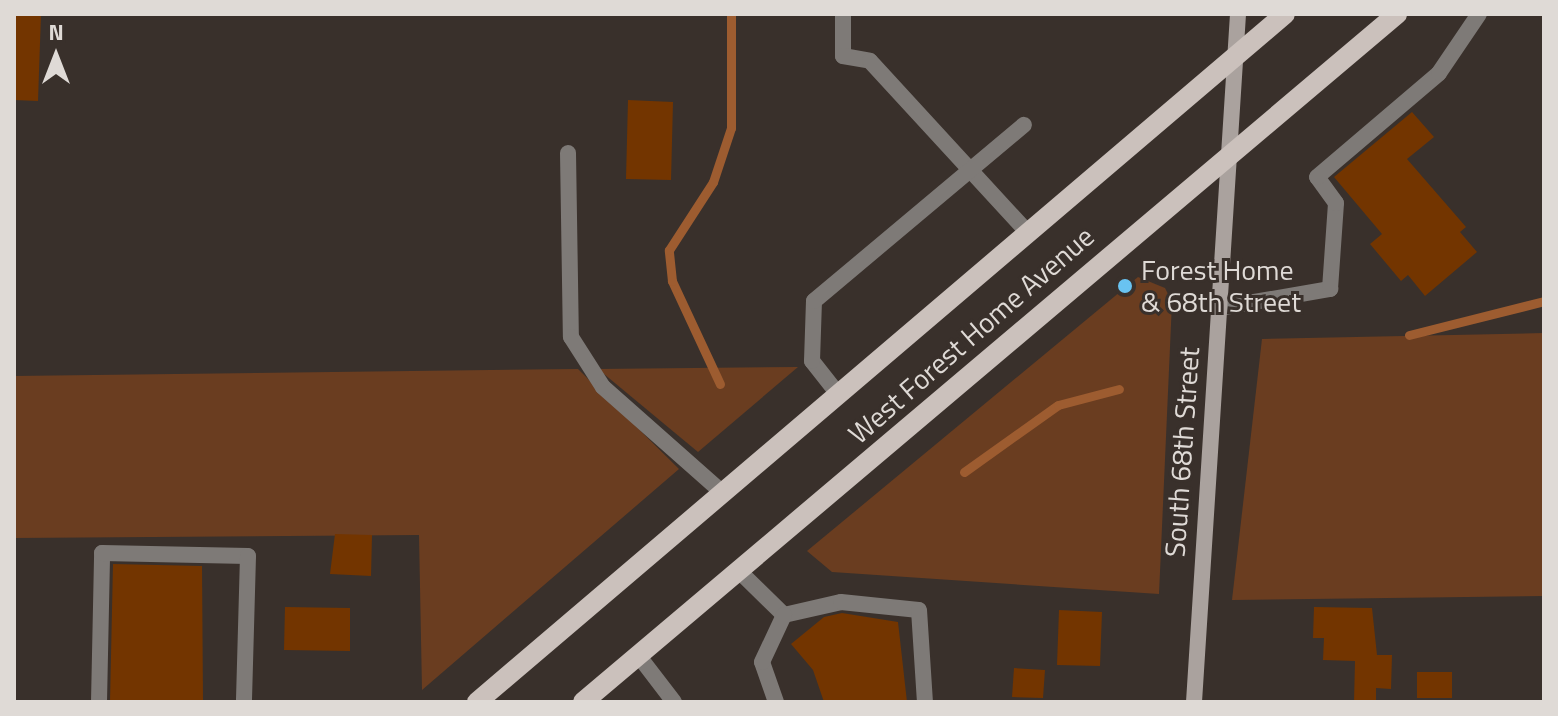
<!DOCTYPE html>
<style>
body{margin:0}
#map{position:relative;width:1558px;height:716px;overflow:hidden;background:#39302b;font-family:"Titillium Web",sans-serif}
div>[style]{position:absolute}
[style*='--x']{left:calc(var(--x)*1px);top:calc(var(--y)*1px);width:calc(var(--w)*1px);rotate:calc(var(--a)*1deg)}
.green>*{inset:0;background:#6a3d20}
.stream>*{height:9px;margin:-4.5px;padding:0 4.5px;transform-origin:4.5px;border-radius:4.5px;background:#9d5c30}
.building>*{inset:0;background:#733500}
.lane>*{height:16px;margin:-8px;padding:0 8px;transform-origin:8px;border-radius:8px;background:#7e7a77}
.secondary>*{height:16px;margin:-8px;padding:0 8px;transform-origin:8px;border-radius:8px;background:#aaa29e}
.primary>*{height:20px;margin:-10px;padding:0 10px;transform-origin:10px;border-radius:10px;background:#cbc1bc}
.dots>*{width:22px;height:22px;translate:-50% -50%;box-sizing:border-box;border:4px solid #39302b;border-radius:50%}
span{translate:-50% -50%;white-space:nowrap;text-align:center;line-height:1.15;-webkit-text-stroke:6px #39302b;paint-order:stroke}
.poi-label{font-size:28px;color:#dfdad6}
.left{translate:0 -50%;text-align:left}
.street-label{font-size:28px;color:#dfdad6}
.frame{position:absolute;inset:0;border:16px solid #dfdad6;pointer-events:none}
.north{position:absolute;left:16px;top:16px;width:80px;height:80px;-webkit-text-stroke:6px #39302b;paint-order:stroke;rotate:0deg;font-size:22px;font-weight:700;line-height:32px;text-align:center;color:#dfdad6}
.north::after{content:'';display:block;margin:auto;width:28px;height:36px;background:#dfdad6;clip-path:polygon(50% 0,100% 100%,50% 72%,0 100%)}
</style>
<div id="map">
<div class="green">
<div style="clip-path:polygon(1138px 277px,1165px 288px,1172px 302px,1159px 594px,832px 572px,807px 551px)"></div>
<div style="clip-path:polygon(1544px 333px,1544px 596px,1232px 600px,1262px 339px)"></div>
<div style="clip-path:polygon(798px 367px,698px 452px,598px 369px)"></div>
<div style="clip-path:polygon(578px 369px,679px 469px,422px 690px,419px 535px,14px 538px,14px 376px)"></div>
</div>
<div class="stream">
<div style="--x:1409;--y:335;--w:139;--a:-14.1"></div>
<div style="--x:720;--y:384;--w:114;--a:-115"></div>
<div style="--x:672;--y:281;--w:31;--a:-96"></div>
<div style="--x:669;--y:250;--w:81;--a:-57.1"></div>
<div style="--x:713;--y:182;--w:57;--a:-71.6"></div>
<div style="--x:731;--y:128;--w:114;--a:-90"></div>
<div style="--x:964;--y:472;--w:115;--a:-35.5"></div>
<div style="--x:1058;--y:405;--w:63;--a:-14.7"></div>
</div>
<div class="building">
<div style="clip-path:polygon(14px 14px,41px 14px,38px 101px,14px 100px)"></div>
<div style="clip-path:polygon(628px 100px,673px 102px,671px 180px,626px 179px)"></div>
<div style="clip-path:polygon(1412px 112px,1434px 137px,1407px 159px,1466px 227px,1460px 232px,1477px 252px,1425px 296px,1408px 275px,1401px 281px,1370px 244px,1382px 234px,1334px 177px)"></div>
<div style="clip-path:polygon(335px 534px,372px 535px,371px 576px,330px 574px)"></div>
<div style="clip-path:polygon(113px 564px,202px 566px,203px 702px,110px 702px)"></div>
<div style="clip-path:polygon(285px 607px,350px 608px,350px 651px,284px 650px)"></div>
<div style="clip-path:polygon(1314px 607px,1372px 608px,1377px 655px,1392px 655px,1391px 689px,1376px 688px,1376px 702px,1354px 702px,1355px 661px,1323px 660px,1324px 638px,1313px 638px)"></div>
<div style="clip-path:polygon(1059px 610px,1102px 612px,1100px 666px,1057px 665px)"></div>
<div style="clip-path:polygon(842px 613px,898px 622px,907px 702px,824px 702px,813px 670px,791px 644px,824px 617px)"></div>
<div style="clip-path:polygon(1014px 668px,1045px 670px,1043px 698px,1012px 697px)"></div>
<div style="clip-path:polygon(1417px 672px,1452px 672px,1452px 698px,1417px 698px)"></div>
</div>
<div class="lane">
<div style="--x:843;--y:14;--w:42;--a:90"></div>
<div style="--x:843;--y:56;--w:27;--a:10"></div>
<div style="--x:870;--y:61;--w:232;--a:47.4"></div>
<div style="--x:568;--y:153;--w:184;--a:89.1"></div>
<div style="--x:571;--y:337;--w:59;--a:57.4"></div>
<div style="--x:603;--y:387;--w:160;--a:41.5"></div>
<div style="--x:1219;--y:308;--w:113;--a:-9.7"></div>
<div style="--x:1330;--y:289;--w:86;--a:-86"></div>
<div style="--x:1336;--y:203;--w:32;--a:-126"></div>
<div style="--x:1317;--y:177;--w:160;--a:-40.4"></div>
<div style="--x:1439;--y:73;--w:71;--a:-55.9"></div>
<div style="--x:838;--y:394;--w:42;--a:-128.2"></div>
<div style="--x:812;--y:361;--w:60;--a:-88.1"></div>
<div style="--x:814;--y:301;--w:274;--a:-40"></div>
<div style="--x:738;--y:570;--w:64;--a:44.4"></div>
<div style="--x:784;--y:615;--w:58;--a:-12.8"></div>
<div style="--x:841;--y:602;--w:78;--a:5.9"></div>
<div style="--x:919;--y:610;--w:92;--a:86.3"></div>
<div style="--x:638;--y:655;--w:59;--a:52.5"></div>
<div style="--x:99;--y:702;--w:149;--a:-88.8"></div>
<div style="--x:102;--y:553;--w:146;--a:1.2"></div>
<div style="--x:248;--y:556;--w:146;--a:91.6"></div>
<div style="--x:776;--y:702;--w:42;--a:-109.3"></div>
<div style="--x:762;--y:662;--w:52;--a:-64.9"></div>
</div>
<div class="secondary">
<div style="--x:1194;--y:702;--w:689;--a:-86.34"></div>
</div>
<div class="primary">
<div style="--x:477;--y:702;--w:1061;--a:-40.41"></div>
<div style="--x:583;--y:702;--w:1066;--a:-40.2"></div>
</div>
<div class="dots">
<div style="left:1125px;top:286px;background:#69c3f1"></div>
</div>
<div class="poi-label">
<span class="left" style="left:1141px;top:286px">Forest Home<br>&amp; 68th Street</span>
</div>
<div class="street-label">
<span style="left:971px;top:335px;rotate:-41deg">West Forest Home Avenue</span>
<span style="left:1182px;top:452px;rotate:-86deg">South 68th Street</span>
</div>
<div class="frame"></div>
<div class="north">N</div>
</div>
